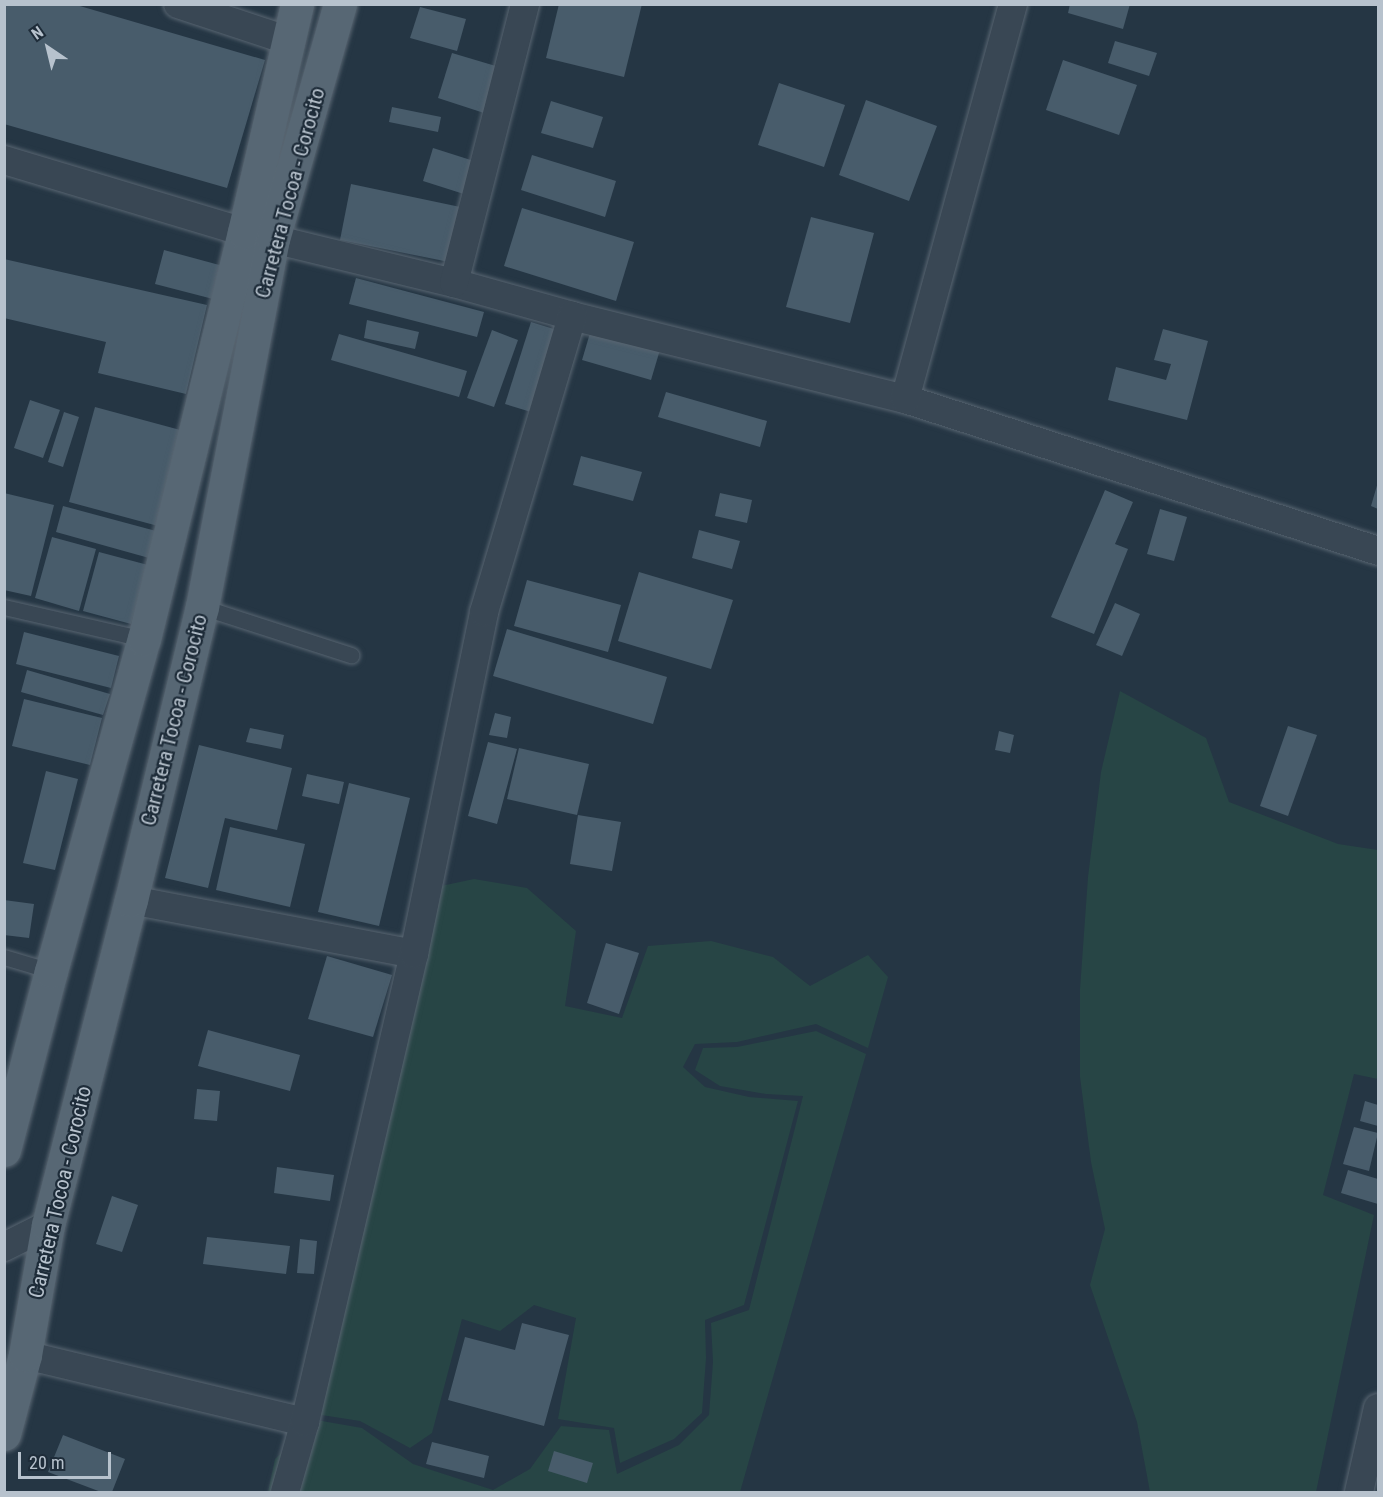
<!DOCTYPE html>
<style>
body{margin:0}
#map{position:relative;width:1383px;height:1497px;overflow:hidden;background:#253644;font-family:"Roboto Condensed",sans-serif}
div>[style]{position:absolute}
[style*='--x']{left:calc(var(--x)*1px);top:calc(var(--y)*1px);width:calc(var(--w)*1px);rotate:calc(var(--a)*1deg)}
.green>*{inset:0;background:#274545}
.building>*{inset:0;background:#485c6b}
.roads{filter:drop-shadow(0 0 2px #586571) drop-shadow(0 0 2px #586571)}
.lane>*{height:15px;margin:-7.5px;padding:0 7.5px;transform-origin:7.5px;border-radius:7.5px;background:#394754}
.street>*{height:28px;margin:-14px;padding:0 14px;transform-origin:14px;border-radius:14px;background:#394754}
.primary>*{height:33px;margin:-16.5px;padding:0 16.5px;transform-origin:16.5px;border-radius:16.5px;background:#576774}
span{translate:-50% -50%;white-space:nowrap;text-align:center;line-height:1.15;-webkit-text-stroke:4.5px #1e2c39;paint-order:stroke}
.street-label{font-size:21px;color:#b7c2cd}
.frame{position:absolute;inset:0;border:6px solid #b7c2cd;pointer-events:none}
.north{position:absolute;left:18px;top:18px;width:60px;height:60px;-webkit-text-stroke:4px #1e2c39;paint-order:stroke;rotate:325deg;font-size:16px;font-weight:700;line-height:24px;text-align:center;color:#b7c2cd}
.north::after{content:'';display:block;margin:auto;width:21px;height:27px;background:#b7c2cd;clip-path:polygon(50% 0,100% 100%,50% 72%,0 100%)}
.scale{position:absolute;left:18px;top:1452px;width:93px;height:27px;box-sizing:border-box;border:3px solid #b7c2cd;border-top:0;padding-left:8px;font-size:18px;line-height:21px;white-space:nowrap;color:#b7c2cd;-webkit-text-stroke:4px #1e2c39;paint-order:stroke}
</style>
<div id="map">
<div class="green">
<div style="clip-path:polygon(1120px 691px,1206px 738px,1229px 802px,1338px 844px,1378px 850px,1378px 1079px,1354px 1074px,1323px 1195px,1374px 1215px,1316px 1492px,1150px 1492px,1137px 1422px,1090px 1285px,1105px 1229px,1091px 1162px,1080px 1077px,1080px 989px,1088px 877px,1101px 772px)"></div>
<div style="clip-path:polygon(474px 879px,527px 888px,576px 931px,565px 1006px,622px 1018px,648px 946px,711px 941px,773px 957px,810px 986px,868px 955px,888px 977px,868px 1048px,816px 1024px,737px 1042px,695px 1044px,683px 1067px,705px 1087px,749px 1097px,798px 1101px,744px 1305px,705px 1320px,706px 1358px,702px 1413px,674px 1439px,620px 1463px,614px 1428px,558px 1419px,576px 1318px,534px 1305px,500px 1331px,462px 1319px,432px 1433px,410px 1448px,360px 1421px,315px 1414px,441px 886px)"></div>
<div style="clip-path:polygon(816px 1031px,866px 1054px,740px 1492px,268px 1492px,275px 1459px,316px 1420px,362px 1428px,413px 1464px,493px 1490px,530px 1469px,561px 1426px,609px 1430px,617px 1474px,679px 1445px,709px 1415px,713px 1362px,711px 1323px,749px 1310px,803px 1096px,766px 1094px,720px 1086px,695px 1070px,703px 1048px,737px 1047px)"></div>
</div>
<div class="building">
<div style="clip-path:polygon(4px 4px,73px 4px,265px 60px,227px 188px,4px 124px)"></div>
<div style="clip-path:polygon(559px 4px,642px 4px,624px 77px,546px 58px)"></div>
<div style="clip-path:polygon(1070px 4px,1130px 4px,1123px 29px,1068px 13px)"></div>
<div style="clip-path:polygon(420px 7px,466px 19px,457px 51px,410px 38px)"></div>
<div style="clip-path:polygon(1115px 41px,1157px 53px,1149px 76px,1108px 63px)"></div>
<div style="clip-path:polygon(452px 53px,499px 67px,484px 113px,438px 98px)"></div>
<div style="clip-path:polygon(1063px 60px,1137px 85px,1119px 135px,1046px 110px)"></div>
<div style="clip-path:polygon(779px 83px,845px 105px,824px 167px,758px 145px)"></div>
<div style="clip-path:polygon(866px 100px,937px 126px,909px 201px,839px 175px)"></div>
<div style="clip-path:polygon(551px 101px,603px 117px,593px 148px,541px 133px)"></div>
<div style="clip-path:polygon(392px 107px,441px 117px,438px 132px,389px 122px)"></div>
<div style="clip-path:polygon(433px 148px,477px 162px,467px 195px,423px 181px)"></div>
<div style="clip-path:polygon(532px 155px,616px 181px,605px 217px,521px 190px)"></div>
<div style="clip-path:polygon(351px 184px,465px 208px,454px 263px,340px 240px)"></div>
<div style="clip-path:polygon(522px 208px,634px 242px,616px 301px,504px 266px)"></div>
<div style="clip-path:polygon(811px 217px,874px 233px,850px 323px,786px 307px)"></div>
<div style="clip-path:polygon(164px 250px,223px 266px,213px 299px,155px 284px)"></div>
<div style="clip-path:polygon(4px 259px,207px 305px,186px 394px,98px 373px,106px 342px,4px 318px)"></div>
<div style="clip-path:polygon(356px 278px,484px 312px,477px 337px,349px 304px)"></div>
<div style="clip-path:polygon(367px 320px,419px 332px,415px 349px,364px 338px)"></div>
<div style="clip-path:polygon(531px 322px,557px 330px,531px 412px,505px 404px)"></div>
<div style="clip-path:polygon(593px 323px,662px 343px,651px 380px,582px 360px)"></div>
<div style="clip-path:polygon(1163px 329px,1208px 341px,1187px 420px,1108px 400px,1116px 367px,1166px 380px,1171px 364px,1154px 360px)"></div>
<div style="clip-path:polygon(492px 330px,518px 340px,494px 407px,467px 398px)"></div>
<div style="clip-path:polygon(339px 334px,467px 371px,459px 397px,331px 360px)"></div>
<div style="clip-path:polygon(666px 392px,767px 421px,760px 447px,658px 417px)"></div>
<div style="clip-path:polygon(30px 400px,60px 410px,43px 458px,14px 448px)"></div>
<div style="clip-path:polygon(95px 407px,184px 431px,158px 526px,69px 502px)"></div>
<div style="clip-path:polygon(64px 412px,79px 417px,63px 467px,48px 462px)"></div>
<div style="clip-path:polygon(581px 456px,642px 472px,633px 501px,573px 485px)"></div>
<div style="clip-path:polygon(1378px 482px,1378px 509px,1371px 506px)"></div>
<div style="clip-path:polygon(1105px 490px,1133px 502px,1115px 544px,1128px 549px,1094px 634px,1051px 617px)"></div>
<div style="clip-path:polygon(4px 493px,54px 505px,31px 596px,4px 590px)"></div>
<div style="clip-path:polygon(720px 493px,752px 500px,747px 523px,715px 516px)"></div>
<div style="clip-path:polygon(63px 506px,156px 531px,149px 558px,56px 532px)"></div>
<div style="clip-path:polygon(1160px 509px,1187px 517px,1174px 561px,1147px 554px)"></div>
<div style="clip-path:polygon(699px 530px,740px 541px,732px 569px,692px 558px)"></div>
<div style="clip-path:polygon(52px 537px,96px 549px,79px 611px,35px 598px)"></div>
<div style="clip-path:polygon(99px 552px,148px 565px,131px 624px,83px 611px)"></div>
<div style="clip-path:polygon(639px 572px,733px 600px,711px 669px,618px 641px)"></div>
<div style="clip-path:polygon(527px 580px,621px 605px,608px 652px,514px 626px)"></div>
<div style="clip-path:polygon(1115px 603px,1140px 614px,1122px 656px,1096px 645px)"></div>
<div style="clip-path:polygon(507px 629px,667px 677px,653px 724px,493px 676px)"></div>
<div style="clip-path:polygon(24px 632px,119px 656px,111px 688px,16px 664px)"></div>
<div style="clip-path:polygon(27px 670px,110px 694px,103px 715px,21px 692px)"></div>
<div style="clip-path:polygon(24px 699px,102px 718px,90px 765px,12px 746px)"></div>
<div style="clip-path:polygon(495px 713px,511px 717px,507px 738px,489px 735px)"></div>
<div style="clip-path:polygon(1288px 726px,1317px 735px,1288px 816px,1260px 806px)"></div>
<div style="clip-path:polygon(250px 728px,284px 735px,281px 749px,246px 742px)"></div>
<div style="clip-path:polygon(999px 731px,1014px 735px,1010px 753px,995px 750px)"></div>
<div style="clip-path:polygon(488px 742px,517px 749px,497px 824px,468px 816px)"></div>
<div style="clip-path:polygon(199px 745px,292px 768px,277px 830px,225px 818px,208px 888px,165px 878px)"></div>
<div style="clip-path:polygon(519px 748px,589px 764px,577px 815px,507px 799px)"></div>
<div style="clip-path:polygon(46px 771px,78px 779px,55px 870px,23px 863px)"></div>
<div style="clip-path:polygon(307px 774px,344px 782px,339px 804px,302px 796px)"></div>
<div style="clip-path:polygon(349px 783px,410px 798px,379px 926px,318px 912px)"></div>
<div style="clip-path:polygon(578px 815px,621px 822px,612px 871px,570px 864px)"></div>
<div style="clip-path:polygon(230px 827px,305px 844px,290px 907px,216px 890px)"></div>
<div style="clip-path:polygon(4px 900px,34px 904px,29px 938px,4px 935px)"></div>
<div style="clip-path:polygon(606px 943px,639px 953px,619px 1014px,587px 1003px)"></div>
<div style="clip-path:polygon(327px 956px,392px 975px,373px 1037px,308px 1019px)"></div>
<div style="clip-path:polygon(208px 1030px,300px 1055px,290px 1091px,198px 1066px)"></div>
<div style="clip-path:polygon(197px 1089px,220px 1091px,217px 1121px,194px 1119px)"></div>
<div style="clip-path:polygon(1365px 1101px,1378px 1105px,1378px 1126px,1360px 1121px)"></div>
<div style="clip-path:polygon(1354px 1127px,1378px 1133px,1369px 1171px,1343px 1164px)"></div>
<div style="clip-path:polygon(277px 1167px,334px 1175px,330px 1201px,274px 1193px)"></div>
<div style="clip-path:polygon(1348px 1170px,1378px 1179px,1378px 1204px,1341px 1193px)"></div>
<div style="clip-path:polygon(112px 1196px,138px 1205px,122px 1252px,96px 1244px)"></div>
<div style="clip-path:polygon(207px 1237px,290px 1246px,286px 1274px,203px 1264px)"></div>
<div style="clip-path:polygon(300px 1239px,317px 1241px,314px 1274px,297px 1273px)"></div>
<div style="clip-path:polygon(522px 1323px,569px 1335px,544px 1426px,448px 1400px,465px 1337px,515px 1350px)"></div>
<div style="clip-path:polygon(63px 1435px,125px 1459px,112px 1492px,101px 1492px,48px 1472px)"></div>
<div style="clip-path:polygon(432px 1442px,489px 1456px,484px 1478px,426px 1464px)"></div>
<div style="clip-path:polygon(554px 1451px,593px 1463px,587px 1483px,548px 1471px)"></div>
</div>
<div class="roads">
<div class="lane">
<div style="--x:4;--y:607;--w:144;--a:12.9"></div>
<div style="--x:202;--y:607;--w:157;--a:17.9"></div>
<div style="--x:4;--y:957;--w:49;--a:16.6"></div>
</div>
<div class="street">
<div style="--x:178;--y:4;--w:115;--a:18.3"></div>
<div style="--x:4;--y:160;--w:251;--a:16.7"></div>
<div style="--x:244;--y:232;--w:216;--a:13.7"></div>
<div style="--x:454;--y:283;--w:123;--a:15.6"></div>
<div style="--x:572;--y:316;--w:343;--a:14"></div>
<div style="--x:905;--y:399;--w:497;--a:17.8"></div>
<div style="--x:454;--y:283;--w:288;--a:-75.7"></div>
<div style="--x:905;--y:399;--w:409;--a:-74.7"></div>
<div style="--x:131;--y:900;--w:288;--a:10.8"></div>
<div style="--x:4;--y:1247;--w:49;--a:-26.6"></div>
<div style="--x:25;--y:1355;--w:288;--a:13.5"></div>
<div style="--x:285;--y:1492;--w:73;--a:-74.1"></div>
<div style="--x:305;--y:1422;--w:481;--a:-76.9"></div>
<div style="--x:414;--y:954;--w:349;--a:-78.4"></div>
<div style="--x:484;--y:612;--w:309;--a:-73.4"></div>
<div style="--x:1359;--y:1492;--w:86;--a:-77.3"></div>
</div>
<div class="primary">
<div style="--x:4;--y:1150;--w:185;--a:-75.3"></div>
<div style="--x:51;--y:971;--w:345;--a:-74.4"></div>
<div style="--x:144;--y:639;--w:419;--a:-76.2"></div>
<div style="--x:244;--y:232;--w:234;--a:-76.9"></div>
<div style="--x:4;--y:1434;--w:82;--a:-75.1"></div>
<div style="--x:25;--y:1355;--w:132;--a:-80"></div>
<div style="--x:48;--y:1225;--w:335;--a:-75.7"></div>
<div style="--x:131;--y:900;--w:301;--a:-76.4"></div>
<div style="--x:202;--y:607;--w:375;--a:-79.1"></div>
<div style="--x:273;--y:239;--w:244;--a:-74.1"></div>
</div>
</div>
<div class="street-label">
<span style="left:290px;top:193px;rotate:-75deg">Carretera Tocoa - Corocito</span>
<span style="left:174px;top:720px;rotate:-76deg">Carretera Tocoa - Corocito</span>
<span style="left:60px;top:1192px;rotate:-77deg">Carretera Tocoa - Corocito</span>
</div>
<div class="frame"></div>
<div class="north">N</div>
<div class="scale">20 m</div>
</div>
